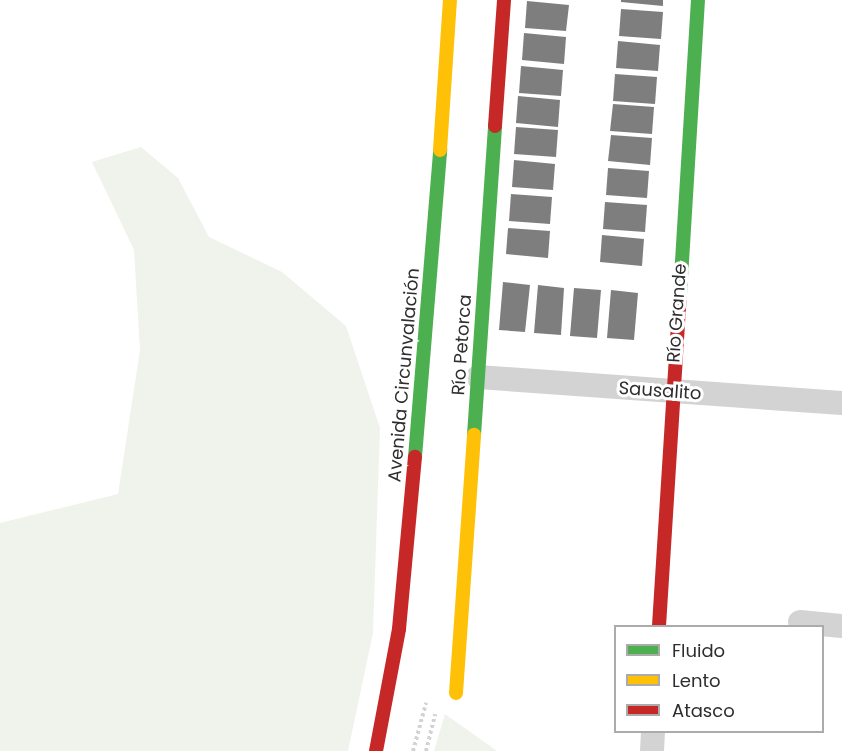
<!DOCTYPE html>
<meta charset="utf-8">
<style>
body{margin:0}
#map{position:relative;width:842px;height:751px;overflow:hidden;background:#fff;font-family:Poppins,sans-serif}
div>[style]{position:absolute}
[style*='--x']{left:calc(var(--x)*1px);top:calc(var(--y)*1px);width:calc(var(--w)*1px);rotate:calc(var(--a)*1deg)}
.green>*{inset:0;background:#f0f3ec}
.building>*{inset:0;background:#7e7e7e}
.path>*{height:4px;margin-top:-2px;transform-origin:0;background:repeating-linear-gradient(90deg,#d3d3d3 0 3px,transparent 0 6px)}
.street>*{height:24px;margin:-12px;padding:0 12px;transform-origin:12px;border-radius:12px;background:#d3d3d3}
.fast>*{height:14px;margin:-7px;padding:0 7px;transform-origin:7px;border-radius:7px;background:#4caf50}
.slow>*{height:14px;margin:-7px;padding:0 7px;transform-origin:7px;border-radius:7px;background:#ffc107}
.jam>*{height:14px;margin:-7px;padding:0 7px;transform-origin:7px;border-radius:7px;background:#c62828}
span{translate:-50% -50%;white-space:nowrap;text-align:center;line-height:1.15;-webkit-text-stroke:6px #fff;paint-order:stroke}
.street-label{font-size:18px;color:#2e2e2e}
.legend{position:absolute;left:614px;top:625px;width:210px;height:108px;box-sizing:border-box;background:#fff;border:2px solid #ababab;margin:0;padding:8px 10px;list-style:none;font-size:18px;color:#2e2e2e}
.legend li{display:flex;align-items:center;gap:12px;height:30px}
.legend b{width:30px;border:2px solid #ababab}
</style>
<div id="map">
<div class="green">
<div style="clip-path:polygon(141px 147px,178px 178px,209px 237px,282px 272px,346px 326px,380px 428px,373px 633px,348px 751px,0 751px,0 523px,118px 494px,140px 350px,134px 250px,92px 162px)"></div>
<div style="clip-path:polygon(445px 714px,497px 751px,434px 751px)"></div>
</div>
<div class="building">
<div style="clip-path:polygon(621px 0,663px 0,663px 6px,621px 2px)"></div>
<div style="clip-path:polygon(527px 1px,569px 5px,566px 31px,525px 28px)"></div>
<div style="clip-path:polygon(621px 9px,663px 12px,661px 39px,619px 36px)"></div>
<div style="clip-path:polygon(524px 33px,566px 37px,564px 64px,522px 60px)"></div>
<div style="clip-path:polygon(618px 41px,660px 45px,658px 71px,616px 68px)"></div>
<div style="clip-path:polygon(521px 66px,563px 70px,561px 96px,519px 93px)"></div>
<div style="clip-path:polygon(615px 74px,657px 77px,655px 104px,613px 101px)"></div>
<div style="clip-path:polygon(518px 96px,560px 100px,558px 127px,516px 123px)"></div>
<div style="clip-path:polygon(613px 104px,654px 107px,652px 134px,610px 131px)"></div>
<div style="clip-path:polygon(516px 127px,558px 130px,556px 157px,514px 154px)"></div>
<div style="clip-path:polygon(611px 135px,652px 138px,650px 165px,608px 161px)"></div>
<div style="clip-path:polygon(514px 160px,555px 164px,553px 190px,512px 187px)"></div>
<div style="clip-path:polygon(608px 168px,649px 171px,647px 198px,606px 195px)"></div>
<div style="clip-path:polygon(511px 194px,552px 197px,550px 224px,509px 221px)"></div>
<div style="clip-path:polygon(605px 202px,647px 205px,645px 232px,603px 229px)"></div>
<div style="clip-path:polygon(508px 228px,550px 231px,548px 258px,506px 254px)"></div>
<div style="clip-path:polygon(602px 235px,644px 239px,642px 266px,600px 262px)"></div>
<div style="clip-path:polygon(503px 282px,530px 285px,525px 332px,499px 330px)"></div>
<div style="clip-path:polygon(538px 285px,564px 288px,561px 335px,534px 333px)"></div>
<div style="clip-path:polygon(574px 288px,601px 290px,597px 338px,570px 336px)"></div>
<div style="clip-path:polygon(611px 290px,638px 293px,634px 340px,607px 338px)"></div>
</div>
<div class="path">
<div style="--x:413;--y:751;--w:50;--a:-74.8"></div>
<div style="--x:426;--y:751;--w:38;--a:-76"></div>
</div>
<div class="street">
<div style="--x:478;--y:377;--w:365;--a:4.1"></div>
<div style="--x:800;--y:622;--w:42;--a:5.4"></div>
<div style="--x:652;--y:751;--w:19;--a:-87"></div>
</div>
<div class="fast">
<div style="--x:680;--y:294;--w:295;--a:-86.5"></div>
<div style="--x:474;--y:435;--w:310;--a:-86.1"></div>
<div style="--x:415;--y:457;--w:308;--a:-85.3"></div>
</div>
<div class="slow">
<div style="--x:440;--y:150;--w:150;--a:-86.2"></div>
<div style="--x:456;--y:693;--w:259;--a:-86"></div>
</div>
<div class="jam">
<div style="--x:495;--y:126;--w:126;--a:-85.9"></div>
<div style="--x:659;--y:626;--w:333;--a:-86.4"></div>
<div style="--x:376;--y:751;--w:124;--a:-79.3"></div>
<div style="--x:399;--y:629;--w:173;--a:-84.7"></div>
</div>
<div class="street-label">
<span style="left:677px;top:313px;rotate:-86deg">Río Grande</span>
<span style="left:462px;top:345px;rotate:-86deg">Río Petorca</span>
<span style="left:404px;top:375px;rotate:-85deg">Avenida Circunvalación</span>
<span style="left:660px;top:391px;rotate:4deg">Sausalito</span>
</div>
<ul class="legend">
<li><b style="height:8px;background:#4caf50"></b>Fluido</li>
<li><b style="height:8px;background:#ffc107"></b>Lento</li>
<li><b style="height:8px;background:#c62828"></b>Atasco</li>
</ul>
</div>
